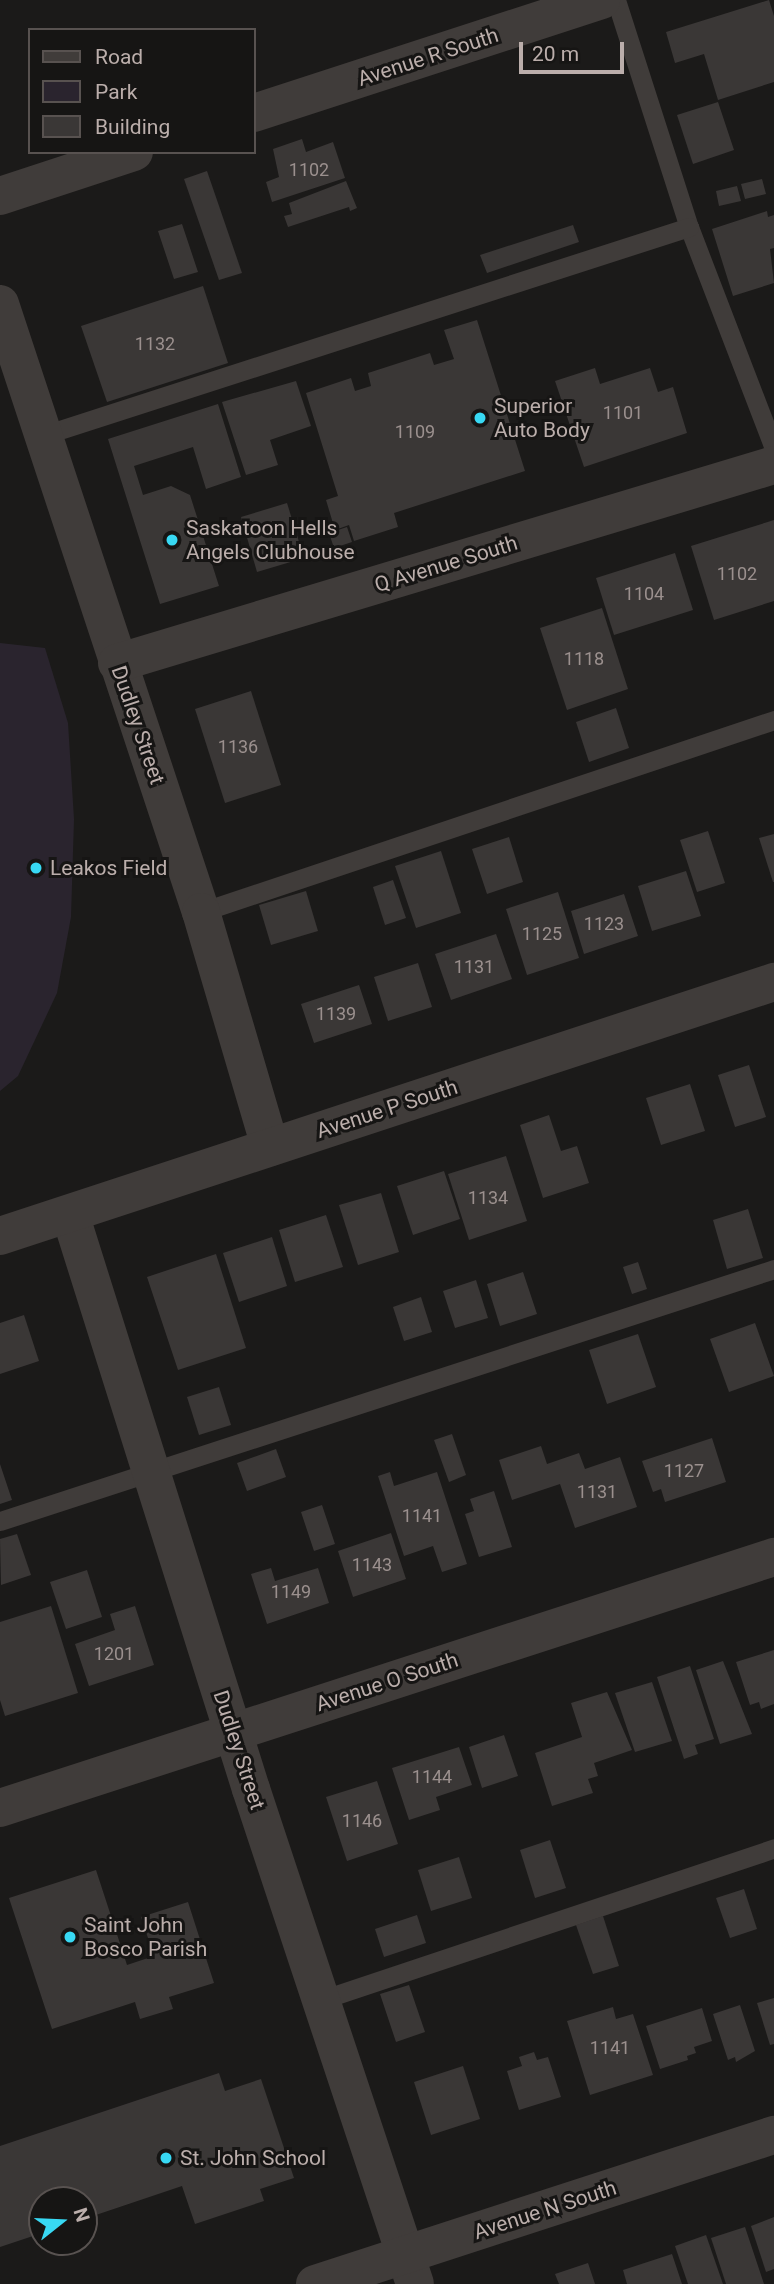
<!DOCTYPE html>
<style>
body{margin:0}
#map{position:relative;width:774px;height:2284px;overflow:hidden;background:#1b1a19;font-family:Roboto,sans-serif}
div>[style]{position:absolute}
[style*='--x']{left:calc(var(--x)*1px);top:calc(var(--y)*1px);width:calc(var(--w)*1px);rotate:calc(var(--a)*1deg)}
.green>*{inset:0;background:#2a242e}
.building>*{inset:0;background:#3a3736}
.service>*{height:19px;margin:-9.5px;padding:0 9.5px;transform-origin:9.5px;border-radius:9.5px;background:#403c3a}
.minor>*{height:38px;margin:-19px;padding:0 19px;transform-origin:19px;border-radius:19px;background:#403c3a}
.dots>*{width:19px;height:19px;translate:-50% -50%;box-sizing:border-box;border:4px solid #161514;border-radius:50%}
span{translate:-50% -50%;white-space:nowrap;text-align:center;line-height:1.15;-webkit-text-stroke:6px #161514;paint-order:stroke}
.number-label{font-size:18px;color:#9b908e}
.number-label span{-webkit-text-stroke-width:0}
.street-label{font-size:21px;color:#bbaeab}
.poi-label{font-size:21px;color:#bbaeab}
.left{translate:0 -50%;text-align:left}
.legend{position:absolute;left:28px;top:28px;width:228px;height:126px;box-sizing:border-box;background:#161514;border:2px solid #585250;margin:0;padding:9px 12px;list-style:none;font-size:21px;color:#bbaeab}
.legend li{display:flex;align-items:center;gap:14px;height:35px}
.legend b{width:35px;border:2px solid #585250}
.north{position:absolute;left:28px;top:2186px;width:70px;height:70px;box-sizing:border-box;background:#161514;border:2px solid #585250;border-radius:50%;rotate:72deg;font-size:19px;font-weight:700;line-height:28px;text-align:center;color:#bbaeab}
.north::after{content:'';display:block;margin:auto;width:24px;height:32px;background:#38d9f4;clip-path:polygon(50% 0,100% 100%,50% 72%,0 100%)}
.scale{position:absolute;left:519px;top:42px;width:105px;height:32px;box-sizing:border-box;border:4px solid #bbaeab;border-top:0;padding-left:9px;font-size:21px;line-height:24px;white-space:nowrap;color:#bbaeab;-webkit-text-stroke:5px #161514;paint-order:stroke}
</style>
<div id="map">
<div class="green">
<div style="clip-path:polygon(0 643px,45px 648px,68px 723px,74px 819px,71px 917px,57px 993px,18px 1076px,0 1091px)"></div>
</div>
<div class="building">
<div style="clip-path:polygon(769px 0,774px 16px,774px 82px,718px 100px,704px 54px,675px 63px,666px 32px)"></div>
<div style="clip-path:polygon(718px 102px,734px 150px,693px 164px,677px 115px)"></div>
<div style="clip-path:polygon(302px 139px,306px 152px,333px 142px,345px 178px,272px 202px,266px 182px,279px 177px,273px 149px)"></div>
<div style="clip-path:polygon(207px 171px,242px 273px,219px 280px,184px 179px)"></div>
<div style="clip-path:polygon(762px 179px,766px 194px,745px 199px,741px 184px)"></div>
<div style="clip-path:polygon(346px 181px,357px 208px,350px 211px,349px 207px,288px 227px,284px 216px,292px 214px,289px 203px)"></div>
<div style="clip-path:polygon(737px 186px,741px 201px,719px 206px,716px 191px)"></div>
<div style="clip-path:polygon(767px 211px,768px 217px,774px 215px,774px 248px,770px 249px,774px 283px,733px 296px,712px 229px)"></div>
<div style="clip-path:polygon(182px 224px,198px 272px,174px 279px,158px 231px)"></div>
<div style="clip-path:polygon(573px 225px,579px 242px,487px 273px,480px 255px)"></div>
<div style="clip-path:polygon(203px 286px,228px 363px,107px 402px,81px 326px)"></div>
<div style="clip-path:polygon(477px 320px,525px 471px,394px 513px,398px 527px,354px 541px,349px 525px,335px 530px,326px 500px,338px 496px,306px 393px,351px 378px,355px 391px,371px 386px,368px 373px,430px 353px,434px 365px,454px 359px,444px 330px)"></div>
<div style="clip-path:polygon(595px 368px,600px 384px,650px 368px,658px 392px,673px 387px,687px 433px,584px 467px,555px 381px)"></div>
<div style="clip-path:polygon(296px 381px,311px 426px,270px 440px,278px 465px,246px 475px,222px 402px)"></div>
<div style="clip-path:polygon(218px 404px,241px 477px,206px 489px,193px 447px,134px 466px,143px 495px,171px 486px,190px 495px,219px 586px,160px 604px,108px 439px)"></div>
<div style="clip-path:polygon(287px 503px,304px 558px,257px 572px,241px 517px)"></div>
<div style="clip-path:polygon(774px 520px,774px 601px,714px 620px,691px 546px)"></div>
<div style="clip-path:polygon(347px 527px,352px 542px,334px 548px,329px 533px)"></div>
<div style="clip-path:polygon(675px 553px,693px 610px,614px 635px,596px 578px)"></div>
<div style="clip-path:polygon(602px 608px,628px 689px,567px 710px,540px 628px)"></div>
<div style="clip-path:polygon(251px 691px,281px 785px,225px 803px,195px 709px)"></div>
<div style="clip-path:polygon(616px 708px,629px 748px,589px 762px,576px 722px)"></div>
<div style="clip-path:polygon(708px 831px,725px 883px,697px 892px,680px 840px)"></div>
<div style="clip-path:polygon(774px 834px,774px 882px,773px 882px,759px 838px)"></div>
<div style="clip-path:polygon(509px 837px,523px 882px,487px 894px,472px 849px)"></div>
<div style="clip-path:polygon(441px 851px,461px 913px,416px 928px,395px 866px)"></div>
<div style="clip-path:polygon(686px 871px,701px 916px,652px 931px,638px 886px)"></div>
<div style="clip-path:polygon(393px 880px,406px 918px,385px 925px,373px 887px)"></div>
<div style="clip-path:polygon(306px 891px,318px 931px,271px 945px,259px 905px)"></div>
<div style="clip-path:polygon(558px 892px,579px 958px,527px 975px,506px 909px)"></div>
<div style="clip-path:polygon(624px 894px,638px 936px,584px 954px,571px 911px)"></div>
<div style="clip-path:polygon(496px 934px,512px 979px,451px 1000px,435px 954px)"></div>
<div style="clip-path:polygon(418px 963px,432px 1007px,388px 1021px,374px 977px)"></div>
<div style="clip-path:polygon(359px 985px,372px 1024px,314px 1043px,301px 1004px)"></div>
<div style="clip-path:polygon(749px 1065px,766px 1117px,735px 1127px,718px 1075px)"></div>
<div style="clip-path:polygon(690px 1084px,705px 1131px,661px 1145px,646px 1098px)"></div>
<div style="clip-path:polygon(549px 1115px,561px 1151px,577px 1146px,589px 1183px,543px 1198px,520px 1125px)"></div>
<div style="clip-path:polygon(506px 1156px,527px 1221px,469px 1240px,448px 1174px)"></div>
<div style="clip-path:polygon(444px 1171px,460px 1219px,413px 1235px,397px 1186px)"></div>
<div style="clip-path:polygon(381px 1193px,399px 1252px,358px 1265px,339px 1205px)"></div>
<div style="clip-path:polygon(748px 1209px,763px 1258px,727px 1269px,713px 1220px)"></div>
<div style="clip-path:polygon(326px 1215px,343px 1267px,295px 1282px,279px 1230px)"></div>
<div style="clip-path:polygon(272px 1237px,287px 1286px,239px 1302px,223px 1253px)"></div>
<div style="clip-path:polygon(216px 1254px,246px 1348px,178px 1370px,147px 1277px)"></div>
<div style="clip-path:polygon(638px 1262px,647px 1289px,632px 1294px,623px 1267px)"></div>
<div style="clip-path:polygon(523px 1272px,537px 1314px,500px 1326px,487px 1284px)"></div>
<div style="clip-path:polygon(476px 1280px,488px 1318px,455px 1328px,443px 1291px)"></div>
<div style="clip-path:polygon(421px 1297px,432px 1332px,404px 1341px,393px 1307px)"></div>
<div style="clip-path:polygon(24px 1315px,39px 1361px,0 1374px,0 1323px)"></div>
<div style="clip-path:polygon(755px 1323px,774px 1376px,729px 1392px,710px 1339px)"></div>
<div style="clip-path:polygon(638px 1334px,656px 1387px,607px 1404px,589px 1350px)"></div>
<div style="clip-path:polygon(219px 1387px,231px 1425px,199px 1435px,187px 1397px)"></div>
<div style="clip-path:polygon(452px 1434px,466px 1475px,449px 1482px,434px 1440px)"></div>
<div style="clip-path:polygon(712px 1438px,726px 1482px,665px 1502px,661px 1489px,653px 1492px,642px 1461px)"></div>
<div style="clip-path:polygon(541px 1446px,547px 1464px,579px 1453px,585px 1469px,620px 1457px,637px 1507px,575px 1528px,560px 1484px,512px 1500px,499px 1460px)"></div>
<div style="clip-path:polygon(276px 1449px,286px 1477px,247px 1491px,237px 1463px)"></div>
<div style="clip-path:polygon(0 1464px,12px 1500px,0 1504px)"></div>
<div style="clip-path:polygon(390px 1472px,394px 1486px,437px 1472px,467px 1564px,442px 1572px,433px 1546px,404px 1556px,378px 1476px)"></div>
<div style="clip-path:polygon(494px 1491px,512px 1547px,479px 1557px,465px 1514px,474px 1511px,470px 1499px)"></div>
<div style="clip-path:polygon(322px 1505px,335px 1544px,314px 1551px,301px 1512px)"></div>
<div style="clip-path:polygon(391px 1533px,406px 1579px,353px 1597px,338px 1551px)"></div>
<div style="clip-path:polygon(17px 1534px,31px 1575px,1px 1585px,0 1539px)"></div>
<div style="clip-path:polygon(271px 1568px,275px 1581px,318px 1568px,329px 1603px,267px 1624px,251px 1574px)"></div>
<div style="clip-path:polygon(87px 1570px,102px 1617px,66px 1629px,50px 1582px)"></div>
<div style="clip-path:polygon(51px 1606px,78px 1693px,5px 1716px,0 1700px,0 1622px)"></div>
<div style="clip-path:polygon(135px 1606px,154px 1665px,89px 1686px,75px 1644px,115px 1630px,110px 1614px)"></div>
<div style="clip-path:polygon(774px 1650px,774px 1704px,761px 1709px,759px 1702px,750px 1705px,736px 1662px)"></div>
<div style="clip-path:polygon(723px 1661px,752px 1734px,720px 1744px,696px 1670px)"></div>
<div style="clip-path:polygon(690px 1666px,714px 1739px,695px 1745px,698px 1754px,684px 1759px,657px 1677px)"></div>
<div style="clip-path:polygon(652px 1682px,672px 1741px,635px 1752px,615px 1693px)"></div>
<div style="clip-path:polygon(607px 1692px,632px 1750px,594px 1763px,598px 1776px,588px 1779px,593px 1793px,552px 1806px,535px 1753px,582px 1737px,571px 1703px)"></div>
<div style="clip-path:polygon(504px 1735px,518px 1776px,482px 1788px,469px 1747px)"></div>
<div style="clip-path:polygon(459px 1747px,472px 1785px,436px 1797px,440px 1810px,409px 1820px,392px 1768px)"></div>
<div style="clip-path:polygon(377px 1781px,398px 1844px,347px 1861px,326px 1797px)"></div>
<div style="clip-path:polygon(550px 1840px,566px 1888px,535px 1898px,520px 1850px)"></div>
<div style="clip-path:polygon(459px 1857px,472px 1898px,431px 1911px,418px 1870px)"></div>
<div style="clip-path:polygon(96px 1870px,127px 1965px,154px 1956px,141px 1917px,188px 1902px,214px 1983px,169px 1997px,173px 2009px,140px 2019px,135px 2002px,52px 2029px,9px 1898px)"></div>
<div style="clip-path:polygon(744px 1889px,757px 1929px,730px 1938px,716px 1898px)"></div>
<div style="clip-path:polygon(417px 1915px,426px 1943px,384px 1957px,375px 1929px)"></div>
<div style="clip-path:polygon(603px 1916px,619px 1966px,593px 1974px,576px 1925px)"></div>
<div style="clip-path:polygon(409px 1985px,425px 2032px,396px 2042px,380px 1994px)"></div>
<div style="clip-path:polygon(774px 1998px,774px 2044px,770px 2045px,757px 2003px)"></div>
<div style="clip-path:polygon(740px 2005px,755px 2051px,736px 2062px,735px 2057px,728px 2060px,713px 2014px)"></div>
<div style="clip-path:polygon(613px 2007px,616px 2019px,633px 2014px,653px 2075px,590px 2095px,567px 2021px)"></div>
<div style="clip-path:polygon(702px 2008px,712px 2041px,694px 2047px,696px 2053px,687px 2056px,688px 2060px,660px 2069px,646px 2026px)"></div>
<div style="clip-path:polygon(534px 2052px,537px 2060px,548px 2057px,561px 2097px,519px 2110px,507px 2071px,522px 2066px,519px 2057px)"></div>
<div style="clip-path:polygon(463px 2066px,480px 2119px,431px 2135px,414px 2082px)"></div>
<div style="clip-path:polygon(219px 2073px,225px 2091px,261px 2079px,294px 2178px,260px 2189px,264px 2201px,195px 2224px,182px 2186px,84px 2219px,84px 2200px,42px 2200px,42px 2233px,0 2247px,0 2146px)"></div>
<div style="clip-path:polygon(774px 2217px,774px 2269px,766px 2272px,751px 2226px)"></div>
<div style="clip-path:polygon(745px 2227px,764px 2284px,726px 2284px,711px 2238px)"></div>
<div style="clip-path:polygon(706px 2235px,723px 2284px,688px 2284px,675px 2246px)"></div>
<div style="clip-path:polygon(672px 2254px,682px 2284px,627px 2284px,623px 2270px)"></div>
<div style="clip-path:polygon(588px 2263px,595px 2284px,559px 2284px,555px 2274px)"></div>
</div>
<div class="service">
<div style="--x:616;--y:0;--w:238;--a:72.2"></div>
<div style="--x:689;--y:227;--w:238;--a:69"></div>
<div style="--x:41;--y:436;--w:681;--a:-17.88"></div>
<div style="--x:201;--y:912;--w:604;--a:-18.52"></div>
<div style="--x:0;--y:1521;--w:814;--a:-18.03"></div>
<div style="--x:321;--y:2000;--w:478;--a:-18.5"></div>
</div>
<div class="minor">
<div style="--x:254;--y:113;--w:365;--a:-18"></div>
<div style="--x:0;--y:196;--w:141;--a:-18.2"></div>
<div style="--x:0;--y:304;--w:640;--a:71.71"></div>
<div style="--x:201;--y:912;--w:245;--a:73.6"></div>
<div style="--x:117;--y:663;--w:686;--a:-16.77"></div>
<div style="--x:70;--y:1214;--w:603;--a:72.53"></div>
<div style="--x:251;--y:1789;--w:521;--a:71.67"></div>
<div style="--x:0;--y:1236;--w:815;--a:-18.17"></div>
<div style="--x:0;--y:1808;--w:814;--a:-17.97"></div>
<div style="--x:315;--y:2284;--w:483;--a:-18"></div>
</div>
<div class="dots">
<div style="left:480px;top:418px;background:#38d9f4"></div>
<div style="left:172px;top:540px;background:#38d9f4"></div>
<div style="left:36px;top:868px;background:#38d9f4"></div>
<div style="left:70px;top:1937px;background:#38d9f4"></div>
<div style="left:166px;top:2158px;background:#38d9f4"></div>
</div>
<div class="number-label">
<span style="left:309px;top:170px">1102</span>
<span style="left:155px;top:344px">1132</span>
<span style="left:623px;top:413px">1101</span>
<span style="left:415px;top:432px">1109</span>
<span style="left:737px;top:574px">1102</span>
<span style="left:644px;top:594px">1104</span>
<span style="left:584px;top:659px">1118</span>
<span style="left:238px;top:747px">1136</span>
<span style="left:604px;top:924px">1123</span>
<span style="left:542px;top:934px">1125</span>
<span style="left:474px;top:967px">1131</span>
<span style="left:336px;top:1014px">1139</span>
<span style="left:488px;top:1198px">1134</span>
<span style="left:684px;top:1471px">1127</span>
<span style="left:597px;top:1492px">1131</span>
<span style="left:422px;top:1516px">1141</span>
<span style="left:372px;top:1565px">1143</span>
<span style="left:291px;top:1592px">1149</span>
<span style="left:114px;top:1654px">1201</span>
<span style="left:432px;top:1777px">1144</span>
<span style="left:362px;top:1821px">1146</span>
<span style="left:610px;top:2048px">1141</span>
</div>
<div class="street-label">
<span style="left:428px;top:57px;rotate:-18deg">Avenue R South</span>
<span style="left:446px;top:564px;rotate:-17deg">Q Avenue South</span>
<span style="left:138px;top:725px;rotate:71deg">Dudley Street</span>
<span style="left:387px;top:1109px;rotate:-18deg">Avenue P South</span>
<span style="left:387px;top:1682px;rotate:-18deg">Avenue O South</span>
<span style="left:239px;top:1750px;rotate:72deg">Dudley Street</span>
<span style="left:545px;top:2210px;rotate:-18deg">Avenue N South</span>
</div>
<div class="poi-label">
<span class="left" style="left:494px;top:418px">Superior<br>Auto Body</span>
<span class="left" style="left:186px;top:540px">Saskatoon Hells<br>Angels Clubhouse</span>
<span class="left" style="left:50px;top:868px">Leakos Field</span>
<span class="left" style="left:84px;top:1937px">Saint John<br>Bosco Parish</span>
<span class="left" style="left:180px;top:2158px">St. John School</span>
</div>
<ul class="legend">
<li><b style="height:9px;background:#403c3a"></b>Road</li>
<li><b style="height:19px;background:#2a242e"></b>Park</li>
<li><b style="height:19px;background:#3a3736"></b>Building</li>
</ul>
<div class="north">N</div>
<div class="scale">20 m</div>
</div>
